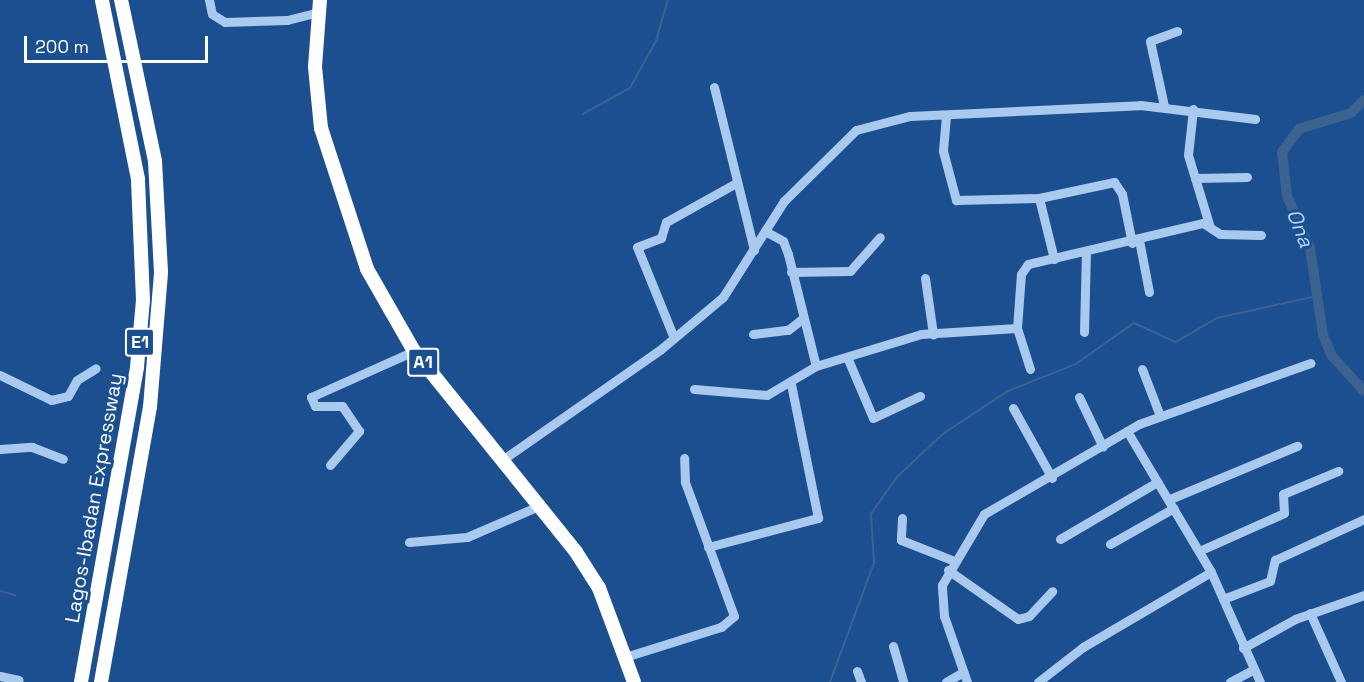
<!DOCTYPE html>
<style>
body{margin:0}
#map{position:relative;width:1364px;height:682px;overflow:hidden;background:#1b4f8f;font-family:"Space Grotesk",sans-serif}
div>[style]{position:absolute}
[style*='--x']{left:calc(var(--x)*1px);top:calc(var(--y)*1px);width:calc(var(--w)*1px);rotate:calc(var(--a)*1deg)}
.stream>*{height:1.5px;margin:-0.75px;padding:0 0.75px;transform-origin:0.75px;border-radius:0.75px;background:#3c6290}
.river>*{height:10px;margin:-5px;padding:0 5px;transform-origin:5px;border-radius:5px;background:#3c6290}
.minor>*{height:9px;margin:-4.5px;padding:0 4.5px;transform-origin:4.5px;border-radius:4.5px;background:#a9c9ee}
.highway>*{height:14px;margin:-7px;padding:0 7px;transform-origin:7px;border-radius:7px;background:#fff}
span{translate:-50% -50%;white-space:nowrap;text-align:center;line-height:1.15;-webkit-text-stroke:6px #1b4f8f;paint-order:stroke}
.shield-label span{padding:2px 4px;background:#1b4f8f;border:2px solid;border-radius:4px;-webkit-text-stroke-width:0}
.shield-label{font-size:18px;color:#fff;font-weight:700}
.street-label{font-size:20px;color:#fff}
.water-label{font-size:21px;color:#b5d3f5;font-style:italic}
.scale{position:absolute;left:24px;top:36px;width:184px;height:27px;box-sizing:border-box;border:3px solid #fff;border-top:0;padding-left:8px;font-size:18px;line-height:21px;white-space:nowrap;color:#fff;-webkit-text-stroke:4px #1b4f8f;paint-order:stroke}
</style>
<div id="map">
<div class="stream">
<div style="--x:583;--y:114;--w:54;--a:-29"></div>
<div style="--x:630;--y:88;--w:54;--a:-61"></div>
<div style="--x:656;--y:41;--w:43;--a:-73.7"></div>
<div style="--x:0;--y:591;--w:16;--a:15"></div>
<div style="--x:830;--y:682;--w:127;--a:-69.7"></div>
<div style="--x:874;--y:563;--w:49;--a:-93.5"></div>
<div style="--x:871;--y:514;--w:45;--a:-54.9"></div>
<div style="--x:897;--y:477;--w:63;--a:-43.1"></div>
<div style="--x:943;--y:434;--w:78;--a:-33.5"></div>
<div style="--x:1008;--y:391;--w:73;--a:-21.7"></div>
<div style="--x:1076;--y:364;--w:71;--a:-35.3"></div>
<div style="--x:1134;--y:323;--w:46;--a:24.3"></div>
<div style="--x:1176;--y:342;--w:48;--a:-30.3"></div>
<div style="--x:1217;--y:318;--w:102;--a:-12.4"></div>
</div>
<div class="river">
<div style="--x:1364;--y:100;--w:18;--a:135"></div>
<div style="--x:1351;--y:113;--w:54;--a:162.9"></div>
<div style="--x:1299;--y:129;--w:29;--a:126"></div>
<div style="--x:1282;--y:152;--w:44;--a:83.5"></div>
<div style="--x:1287;--y:196;--w:57;--a:66.1"></div>
<div style="--x:1310;--y:248;--w:88;--a:81.5"></div>
<div style="--x:1323;--y:335;--w:23;--a:67"></div>
<div style="--x:1332;--y:356;--w:47;--a:47.6"></div>
</div>
<div class="minor">
<div style="--x:209;--y:0;--w:14;--a:78"></div>
<div style="--x:212;--y:14;--w:15;--a:32"></div>
<div style="--x:225;--y:22;--w:62;--a:-1.8"></div>
<div style="--x:287;--y:20;--w:32;--a:-14"></div>
<div style="--x:714;--y:87;--w:168;--a:76.2"></div>
<div style="--x:1164;--y:106;--w:66;--a:-102.2"></div>
<div style="--x:1150;--y:41;--w:29;--a:-20"></div>
<div style="--x:1193;--y:109;--w:46;--a:96.2"></div>
<div style="--x:1188;--y:155;--w:72;--a:73.1"></div>
<div style="--x:946;--y:116;--w:35;--a:95"></div>
<div style="--x:943;--y:151;--w:51;--a:75.1"></div>
<div style="--x:956;--y:200;--w:83;--a:-1.4"></div>
<div style="--x:1039;--y:198;--w:77;--a:-12"></div>
<div style="--x:1114;--y:182;--w:14;--a:56"></div>
<div style="--x:1122;--y:194;--w:50;--a:78.5"></div>
<div style="--x:1195;--y:178;--w:52;--a:-1.1"></div>
<div style="--x:1039;--y:198;--w:63;--a:76.2"></div>
<div style="--x:765;--y:231;--w:21;--a:29"></div>
<div style="--x:783;--y:241;--w:14;--a:69"></div>
<div style="--x:788;--y:254;--w:115;--a:76"></div>
<div style="--x:816;--y:366;--w:110;--a:-16.9"></div>
<div style="--x:921;--y:334;--w:96;--a:-3.6"></div>
<div style="--x:1017;--y:328;--w:54;--a:-85.8"></div>
<div style="--x:1021;--y:274;--w:12;--a:-55"></div>
<div style="--x:1028;--y:264;--w:180;--a:-13.2"></div>
<div style="--x:1203;--y:223;--w:20;--a:33"></div>
<div style="--x:1220;--y:234;--w:41;--a:1.4"></div>
<div style="--x:1139;--y:240;--w:53;--a:79.1"></div>
<div style="--x:791;--y:272;--w:59;--a:-1"></div>
<div style="--x:850;--y:271;--w:45;--a:-48.6"></div>
<div style="--x:925;--y:278;--w:57;--a:81.9"></div>
<div style="--x:1017;--y:328;--w:43;--a:72.4"></div>
<div style="--x:1084;--y:332;--w:80;--a:-88.6"></div>
<div style="--x:753;--y:334;--w:35;--a:-7"></div>
<div style="--x:788;--y:330;--w:18;--a:-38"></div>
<div style="--x:674;--y:338;--w:98;--a:-112.1"></div>
<div style="--x:637;--y:247;--w:26;--a:-21"></div>
<div style="--x:661;--y:238;--w:17;--a:-73"></div>
<div style="--x:666;--y:222;--w:80;--a:-29.1"></div>
<div style="--x:847;--y:357;--w:66;--a:66.9"></div>
<div style="--x:873;--y:418;--w:52;--a:-25.1"></div>
<div style="--x:1142;--y:369;--w:50;--a:69"></div>
<div style="--x:0;--y:375;--w:57;--a:26.1"></div>
<div style="--x:51;--y:400;--w:17;--a:-13"></div>
<div style="--x:68;--y:396;--w:18;--a:-61"></div>
<div style="--x:77;--y:380;--w:22;--a:-32"></div>
<div style="--x:694;--y:389;--w:73;--a:4.7"></div>
<div style="--x:767;--y:395;--w:57;--a:-30.6"></div>
<div style="--x:1079;--y:397;--w:55;--a:64.4"></div>
<div style="--x:1013;--y:408;--w:80;--a:60.9"></div>
<div style="--x:1127;--y:431;--w:164;--a:59.2"></div>
<div style="--x:1211;--y:572;--w:120;--a:66"></div>
<div style="--x:0;--y:449;--w:32;--a:-4"></div>
<div style="--x:32;--y:447;--w:33;--a:21"></div>
<div style="--x:502;--y:460;--w:194;--a:-34.9"></div>
<div style="--x:661;--y:349;--w:81;--a:-40"></div>
<div style="--x:723;--y:297;--w:114;--a:-57.6"></div>
<div style="--x:784;--y:201;--w:101;--a:-44.6"></div>
<div style="--x:856;--y:130;--w:56;--a:-14.5"></div>
<div style="--x:910;--y:116;--w:230;--a:-2.7"></div>
<div style="--x:1140;--y:105;--w:116;--a:6.9"></div>
<div style="--x:330;--y:465;--w:45;--a:-49.5"></div>
<div style="--x:359;--y:431;--w:30;--a:-124"></div>
<div style="--x:342;--y:406;--w:27;--a:180"></div>
<div style="--x:315;--y:406;--w:10;--a:-114"></div>
<div style="--x:311;--y:397;--w:113;--a:-24.1"></div>
<div style="--x:1170;--y:499;--w:138;--a:-22.7"></div>
<div style="--x:902;--y:518;--w:22;--a:93"></div>
<div style="--x:901;--y:540;--w:55;--a:21.4"></div>
<div style="--x:1060;--y:539;--w:113;--a:-30.4"></div>
<div style="--x:409;--y:542;--w:58;--a:-4.9"></div>
<div style="--x:467;--y:537;--w:81;--a:-23.4"></div>
<div style="--x:1110;--y:544;--w:73;--a:-29.4"></div>
<div style="--x:708;--y:547;--w:114;--a:-14.8"></div>
<div style="--x:818;--y:518;--w:137;--a:-101.4"></div>
<div style="--x:1199;--y:551;--w:93;--a:-24.1"></div>
<div style="--x:1284;--y:513;--w:19;--a:-93"></div>
<div style="--x:1283;--y:494;--w:60;--a:-22.7"></div>
<div style="--x:948;--y:570;--w:85;--a:35"></div>
<div style="--x:1018;--y:619;--w:11;--a:-15"></div>
<div style="--x:1029;--y:616;--w:34;--a:-47"></div>
<div style="--x:1223;--y:599;--w:50;--a:-21"></div>
<div style="--x:1270;--y:581;--w:22;--a:-77"></div>
<div style="--x:1275;--y:560;--w:98;--a:-24.7"></div>
<div style="--x:1310;--y:613;--w:76;--a:65.8"></div>
<div style="--x:893;--y:646;--w:37;--a:74"></div>
<div style="--x:1243;--y:648;--w:60;--a:-29.1"></div>
<div style="--x:1295;--y:619;--w:73;--a:-19.2"></div>
<div style="--x:625;--y:657;--w:101;--a:-17.4"></div>
<div style="--x:721;--y:627;--w:17;--a:-40"></div>
<div style="--x:734;--y:616;--w:143;--a:-110.1"></div>
<div style="--x:685;--y:482;--w:24;--a:-92"></div>
<div style="--x:857;--y:671;--w:12;--a:70"></div>
<div style="--x:0;--y:676;--w:19;--a:12"></div>
<div style="--x:946;--y:682;--w:20;--a:-30"></div>
<div style="--x:967;--y:682;--w:70;--a:-109.2"></div>
<div style="--x:944;--y:616;--w:31;--a:-94"></div>
<div style="--x:942;--y:585;--w:82;--a:-59.4"></div>
<div style="--x:984;--y:514;--w:179;--a:-30.1"></div>
<div style="--x:1139;--y:424;--w:182;--a:-19.6"></div>
<div style="--x:1038;--y:682;--w:57;--a:-37.9"></div>
<div style="--x:1083;--y:647;--w:148;--a:-30.4"></div>
<div style="--x:1230;--y:682;--w:27;--a:-28"></div>
</div>
<div class="highway">
<div style="--x:320;--y:0;--w:67;--a:94.3"></div>
<div style="--x:315;--y:67;--w:61;--a:84.4"></div>
<div style="--x:321;--y:128;--w:148;--a:71.9"></div>
<div style="--x:367;--y:269;--w:95;--a:60.2"></div>
<div style="--x:414;--y:351;--w:258;--a:51.1"></div>
<div style="--x:576;--y:552;--w:43;--a:57.4"></div>
<div style="--x:599;--y:588;--w:100;--a:69.6"></div>
<div style="--x:81;--y:682;--w:320;--a:-79.9"></div>
<div style="--x:137;--y:367;--w:67;--a:-84.9"></div>
<div style="--x:143;--y:300;--w:121;--a:-92.4"></div>
<div style="--x:138;--y:179;--w:183;--a:-101.4"></div>
<div style="--x:101;--y:682;--w:279;--a:-79.9"></div>
<div style="--x:150;--y:407;--w:135;--a:-85.3"></div>
<div style="--x:161;--y:272;--w:111;--a:-93.1"></div>
<div style="--x:155;--y:161;--w:165;--a:-101.9"></div>
</div>
<div class="shield-label">
<span style="left:140px;top:342px">E1</span>
<span style="left:423px;top:362px">A1</span>
</div>
<div class="street-label">
<span style="left:94px;top:498px;rotate:-80deg">Lagos-Ibadan Expressway</span>
</div>
<div class="water-label">
<span style="left:1300px;top:228px;rotate:68deg">Ona</span>
</div>
<div class="scale">200 m</div>
</div>
